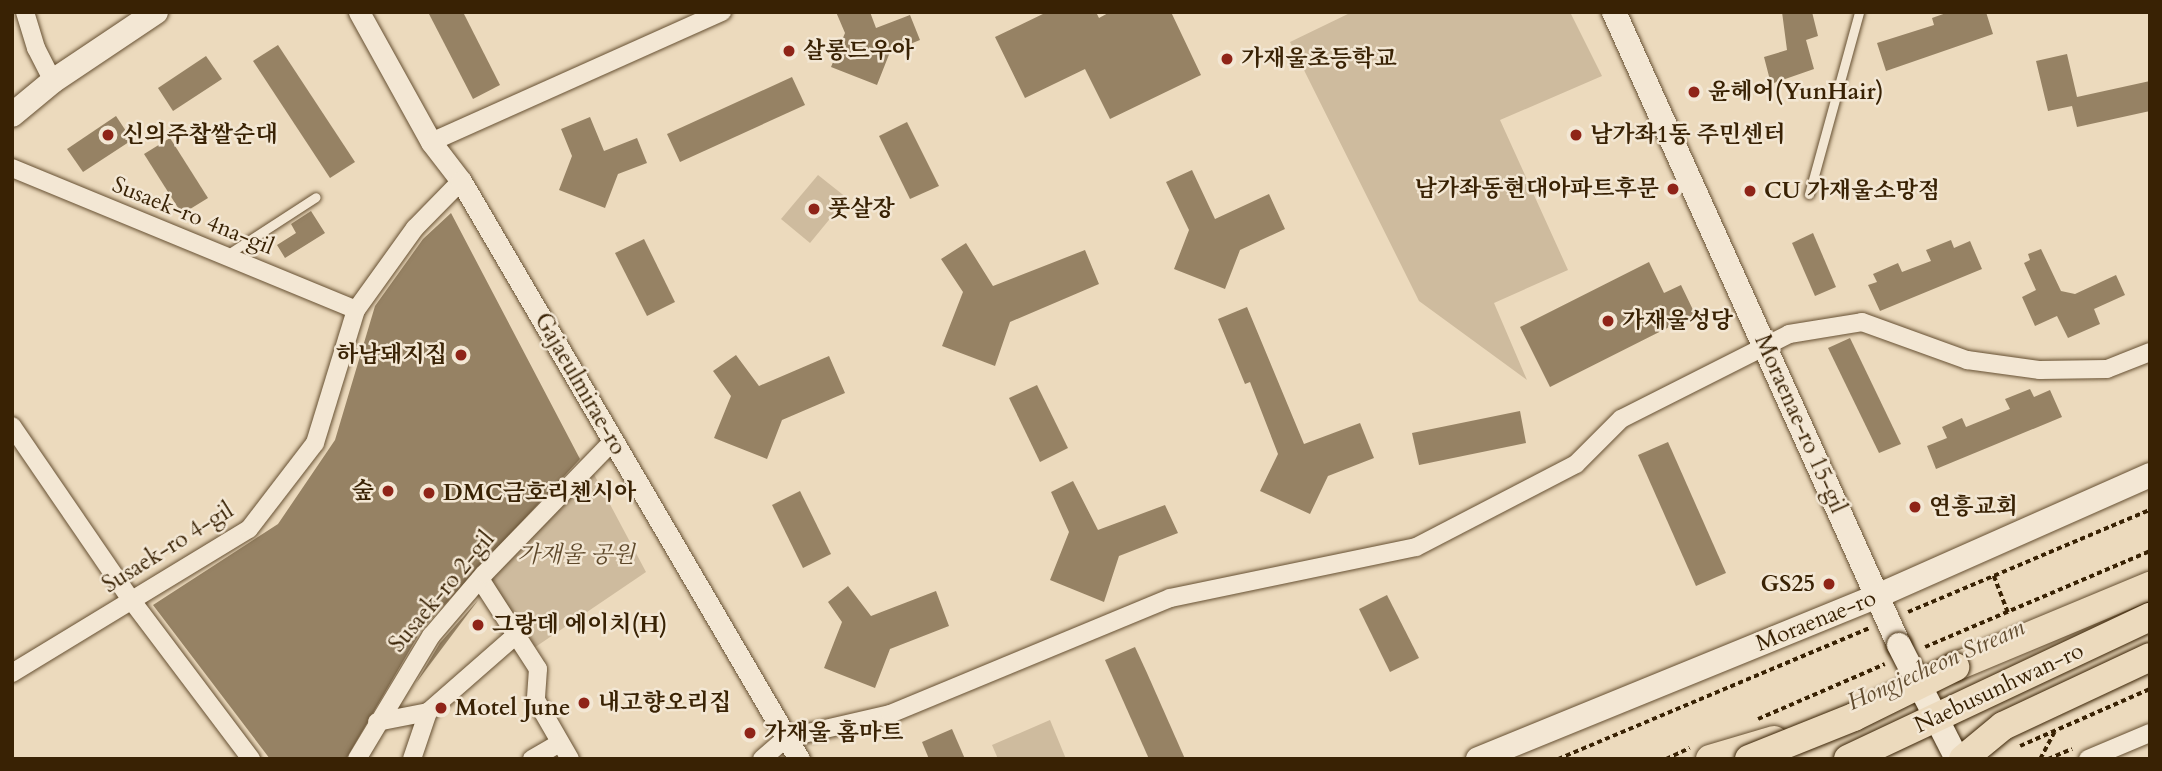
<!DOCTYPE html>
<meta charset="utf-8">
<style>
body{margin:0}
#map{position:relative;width:2162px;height:771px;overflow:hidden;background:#ecdabd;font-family:Cardo,"Noto Serif KR",serif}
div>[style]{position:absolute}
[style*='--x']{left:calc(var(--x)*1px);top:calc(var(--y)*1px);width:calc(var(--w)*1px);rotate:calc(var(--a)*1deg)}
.green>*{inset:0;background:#cebb9e}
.pier>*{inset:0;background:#ecdabd}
.building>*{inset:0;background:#968264}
.path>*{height:3.5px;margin-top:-1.75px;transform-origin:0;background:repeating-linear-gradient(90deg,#392204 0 5px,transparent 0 8.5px)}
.roads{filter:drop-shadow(0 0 2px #665032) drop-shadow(0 0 2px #665032)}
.service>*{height:9px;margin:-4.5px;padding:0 4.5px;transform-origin:4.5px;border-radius:4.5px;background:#f3e7d4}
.minor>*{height:18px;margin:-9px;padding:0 9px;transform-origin:9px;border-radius:9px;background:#f3e7d4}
.tertiary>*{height:21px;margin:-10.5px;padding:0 10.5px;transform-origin:10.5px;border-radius:10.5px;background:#f3e7d4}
.secondary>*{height:24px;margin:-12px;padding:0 12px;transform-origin:12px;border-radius:12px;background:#f3e7d4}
.trunk>*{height:28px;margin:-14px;padding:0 14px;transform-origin:14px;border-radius:14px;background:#ecdabd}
.bridges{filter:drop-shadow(0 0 2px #392204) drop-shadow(0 0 2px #392204)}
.secondary-bridge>*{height:24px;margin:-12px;padding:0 12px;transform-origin:12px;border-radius:12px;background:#f3e7d4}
.trunk-bridge>*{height:28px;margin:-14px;padding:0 14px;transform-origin:14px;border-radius:14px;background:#ecdabd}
.dots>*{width:19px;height:19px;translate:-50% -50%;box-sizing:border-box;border:4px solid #f3e7d4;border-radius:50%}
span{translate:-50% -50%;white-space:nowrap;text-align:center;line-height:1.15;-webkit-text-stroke:5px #f3e7d4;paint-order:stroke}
.poi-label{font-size:23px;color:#392204;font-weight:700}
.left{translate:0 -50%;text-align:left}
.right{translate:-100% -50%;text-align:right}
.street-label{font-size:23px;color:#392204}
.park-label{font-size:23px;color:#5e482a;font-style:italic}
.water-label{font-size:24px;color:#624c2f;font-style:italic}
.frame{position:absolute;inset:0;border:14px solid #392204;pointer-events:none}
</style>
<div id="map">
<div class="green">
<div style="clip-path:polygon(1352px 12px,1570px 12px,1602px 76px,1500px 120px,1568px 270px,1494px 303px,1527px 380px,1419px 301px,1290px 42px)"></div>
<div style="clip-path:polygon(818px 175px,847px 198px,810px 243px,781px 219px)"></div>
<div style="clip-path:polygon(588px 463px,646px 572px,528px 652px,484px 574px)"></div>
<div style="clip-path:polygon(1050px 720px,1066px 759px,998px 759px,992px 745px)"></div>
</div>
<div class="pier">
<div style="clip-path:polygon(2150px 573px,2150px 639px,1853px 759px,1690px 759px,2028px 609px,2034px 624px)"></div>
</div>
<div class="building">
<div style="clip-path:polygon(428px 12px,463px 12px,500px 85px,473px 99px)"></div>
<div style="clip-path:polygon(836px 12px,870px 12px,876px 28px,910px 15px,920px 40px,890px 52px,877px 85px,831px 67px,845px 33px)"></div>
<div style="clip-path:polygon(1047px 12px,1096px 12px,1099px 18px,1110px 12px,1171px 12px,1201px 75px,1110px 119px,1085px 69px,1025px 98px,995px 37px)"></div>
<div style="clip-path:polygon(1782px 12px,1812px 12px,1818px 36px,1806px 40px,1814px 69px,1771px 84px,1764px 57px,1787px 50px)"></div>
<div style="clip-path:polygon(1949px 12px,1986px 12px,1993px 34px,1886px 71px,1877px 43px,1934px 25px,1932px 18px)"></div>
<div style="clip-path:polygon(278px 45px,355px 162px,330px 178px,253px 61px)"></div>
<div style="clip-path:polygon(2067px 54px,2077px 97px,2150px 81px,2150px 111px,2077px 127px,2072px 106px,2048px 111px,2036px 61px)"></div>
<div style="clip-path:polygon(206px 56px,222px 79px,173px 111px,158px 88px)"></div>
<div style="clip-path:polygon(792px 77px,805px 105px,680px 162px,667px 134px)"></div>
<div style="clip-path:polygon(116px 116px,132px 140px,83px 172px,67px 149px)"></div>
<div style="clip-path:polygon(590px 117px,604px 151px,637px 138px,647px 163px,618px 174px,605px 208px,559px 190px,572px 156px,561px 129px)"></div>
<div style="clip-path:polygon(907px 122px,939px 186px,910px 199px,879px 136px)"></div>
<div style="clip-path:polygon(170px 138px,208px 198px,182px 214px,144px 154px)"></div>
<div style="clip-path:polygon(1192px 170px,1215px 219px,1269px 194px,1285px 229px,1240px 250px,1225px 289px,1174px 269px,1189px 230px,1166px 182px)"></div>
<div style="clip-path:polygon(311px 211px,325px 233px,285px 258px,277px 245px,296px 233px,291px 224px)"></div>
<div style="clip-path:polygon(451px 213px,580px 459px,422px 629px,346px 759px,270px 759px,153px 605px,278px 524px,335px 440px,375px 306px,423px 239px)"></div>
<div style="clip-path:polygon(1813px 233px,1836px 287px,1815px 296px,1792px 243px)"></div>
<div style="clip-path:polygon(644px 239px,675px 302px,647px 316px,615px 253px)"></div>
<div style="clip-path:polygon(1951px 240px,1954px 248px,1970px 241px,1982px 269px,1880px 311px,1868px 285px,1877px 282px,1873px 274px,1898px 263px,1902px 272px,1931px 261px,1926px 250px)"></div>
<div style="clip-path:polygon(966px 243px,993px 286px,1085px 250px,1099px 284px,1010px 322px,995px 366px,942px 346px,963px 292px,941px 259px)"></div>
<div style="clip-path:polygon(2041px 249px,2061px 291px,2075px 294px,2116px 275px,2125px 295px,2094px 309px,2100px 324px,2068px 338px,2057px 316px,2035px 326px,2022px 297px,2036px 290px,2024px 263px,2030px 260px,2028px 254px)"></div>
<div style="clip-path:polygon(1649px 262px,1664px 293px,1681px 285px,1695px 314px,1550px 387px,1520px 327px)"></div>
<div style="clip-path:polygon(1247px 307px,1304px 444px,1360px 423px,1374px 458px,1328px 476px,1310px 514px,1260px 491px,1278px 454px,1250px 382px,1245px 384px,1218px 319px)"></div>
<div style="clip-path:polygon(1850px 338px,1901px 444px,1879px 453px,1828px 348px)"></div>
<div style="clip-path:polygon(736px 355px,759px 386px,829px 356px,845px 393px,782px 420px,767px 459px,714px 438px,731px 396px,713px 371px)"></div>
<div style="clip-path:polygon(1037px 385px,1068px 448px,1040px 462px,1009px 398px)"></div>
<div style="clip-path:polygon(2030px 389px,2034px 397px,2050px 390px,2062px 417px,1936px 469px,1927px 446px,1947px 438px,1942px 427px,1962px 418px,1966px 427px,2010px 409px,2005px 399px)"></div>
<div style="clip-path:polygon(1520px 411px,1526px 443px,1419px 465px,1412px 433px)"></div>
<div style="clip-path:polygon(1668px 442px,1726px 573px,1696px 586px,1638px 455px)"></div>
<div style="clip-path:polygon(1073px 481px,1098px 530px,1165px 505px,1178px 533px,1119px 556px,1104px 602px,1050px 580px,1069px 532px,1051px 492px)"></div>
<div style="clip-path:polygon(800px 491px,831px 554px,803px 568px,772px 505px)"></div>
<div style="clip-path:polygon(848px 586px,871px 616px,936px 591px,949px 626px,890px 649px,875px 688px,824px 668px,842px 622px,828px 602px)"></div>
<div style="clip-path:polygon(1387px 595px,1419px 658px,1390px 672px,1359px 609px)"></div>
<div style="clip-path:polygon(479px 599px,416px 683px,440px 643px)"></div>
<div style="clip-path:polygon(1135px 647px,1147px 673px,1185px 759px,1149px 759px,1105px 660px)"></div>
<div style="clip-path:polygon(952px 729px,965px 759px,929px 759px,922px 742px)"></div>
</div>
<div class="path">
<div style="--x:1994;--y:576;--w:39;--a:69"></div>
<div style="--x:1908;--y:612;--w:263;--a:-22.9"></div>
<div style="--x:1925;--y:647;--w:245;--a:-23.1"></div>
<div style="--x:1758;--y:719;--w:138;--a:-23.4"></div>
<div style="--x:2020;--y:746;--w:142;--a:-23.7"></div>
<div style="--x:1558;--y:759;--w:337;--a:-22.8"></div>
<div style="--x:1666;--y:759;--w:26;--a:-25"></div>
<div style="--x:2040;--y:759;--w:30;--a:-62"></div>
<div style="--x:2048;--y:759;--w:26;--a:-23"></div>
</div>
<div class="roads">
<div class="service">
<div style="--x:1809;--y:194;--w:189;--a:-74.6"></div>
<div style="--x:225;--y:256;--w:108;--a:-33"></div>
</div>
<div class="minor">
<div style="--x:25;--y:12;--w:38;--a:73"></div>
<div style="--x:36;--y:48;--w:37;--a:63"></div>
<div style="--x:431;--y:142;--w:319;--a:-24.1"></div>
<div style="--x:12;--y:168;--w:372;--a:22.4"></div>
<div style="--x:12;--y:426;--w:212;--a:55.6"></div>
<div style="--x:132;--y:601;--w:198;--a:53"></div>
<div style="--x:480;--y:579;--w:107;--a:57.2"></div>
<div style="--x:538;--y:669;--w:31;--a:94"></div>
<div style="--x:536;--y:700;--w:68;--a:60"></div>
<div style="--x:12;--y:673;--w:277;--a:-31.3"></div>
<div style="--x:249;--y:529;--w:108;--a:-52.5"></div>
<div style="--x:315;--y:443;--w:139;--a:-72.9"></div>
<div style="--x:356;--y:310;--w:101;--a:-54.3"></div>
<div style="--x:415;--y:228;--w:66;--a:-45.6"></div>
<div style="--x:377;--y:722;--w:52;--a:-11.1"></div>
<div style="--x:428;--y:712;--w:117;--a:-41.2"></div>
<div style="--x:357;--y:759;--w:144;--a:-59"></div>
<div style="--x:431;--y:636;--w:82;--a:-49.5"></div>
<div style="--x:484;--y:574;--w:185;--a:-45.9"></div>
<div style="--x:412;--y:759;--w:50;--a:-71.2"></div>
<div style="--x:532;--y:759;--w:32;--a:-30"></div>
<div style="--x:762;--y:759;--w:32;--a:-41"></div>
<div style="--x:786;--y:738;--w:107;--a:-13"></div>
<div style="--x:890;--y:714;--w:303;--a:-22.5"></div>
<div style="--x:1170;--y:598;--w:251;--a:-11.7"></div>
<div style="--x:1416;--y:547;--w:180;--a:-27.4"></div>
<div style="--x:1576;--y:464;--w:64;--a:-45"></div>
<div style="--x:1621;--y:419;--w:188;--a:-26.8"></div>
<div style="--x:1789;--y:334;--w:74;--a:-9.3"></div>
<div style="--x:1862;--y:322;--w:112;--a:19.9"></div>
<div style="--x:1967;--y:360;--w:74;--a:7.8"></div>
<div style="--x:2040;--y:370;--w:67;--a:-0.9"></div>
<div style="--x:2107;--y:369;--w:46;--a:-21.6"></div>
<div style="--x:2088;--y:759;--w:67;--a:-22.8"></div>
</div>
<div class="tertiary">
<div style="--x:359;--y:12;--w:149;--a:61"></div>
<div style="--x:431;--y:142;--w:49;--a:52.4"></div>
<div style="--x:461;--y:181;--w:670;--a:59.68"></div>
</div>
<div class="secondary">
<div style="--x:1614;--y:12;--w:694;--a:65.76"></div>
<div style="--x:12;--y:115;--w:53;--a:-39.7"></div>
<div style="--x:53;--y:81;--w:124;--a:-33.8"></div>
<div style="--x:1478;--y:759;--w:429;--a:-22.2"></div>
<div style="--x:1875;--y:597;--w:301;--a:-23.9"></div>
</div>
<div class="trunk">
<div style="--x:1955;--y:667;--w:211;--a:-22.6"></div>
<div style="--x:1710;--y:759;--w:67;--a:-16.5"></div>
</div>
</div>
<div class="bridges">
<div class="secondary-bridge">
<div style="--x:1899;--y:645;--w:128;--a:63"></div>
</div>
<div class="trunk-bridge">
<div style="--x:1749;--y:759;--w:113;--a:-21.8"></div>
<div style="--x:1854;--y:717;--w:113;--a:-26.3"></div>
<div style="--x:1848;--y:759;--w:334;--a:-25.2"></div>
<div style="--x:1963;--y:759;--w:52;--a:-39.5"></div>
<div style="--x:2003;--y:726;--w:162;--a:-25.1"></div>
</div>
</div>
<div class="dots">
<div style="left:789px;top:51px;background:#8f2418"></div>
<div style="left:1227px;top:59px;background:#8f2418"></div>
<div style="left:1694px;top:92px;background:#8f2418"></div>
<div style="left:108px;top:135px;background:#8f2418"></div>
<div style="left:1576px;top:135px;background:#8f2418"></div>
<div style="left:1673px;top:189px;background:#8f2418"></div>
<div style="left:1750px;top:191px;background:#8f2418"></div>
<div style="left:814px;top:209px;background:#8f2418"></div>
<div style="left:1608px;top:321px;background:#8f2418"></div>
<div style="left:461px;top:355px;background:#8f2418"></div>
<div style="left:388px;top:491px;background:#8f2418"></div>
<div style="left:429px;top:493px;background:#8f2418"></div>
<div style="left:1915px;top:507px;background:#8f2418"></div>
<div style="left:1829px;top:584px;background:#8f2418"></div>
<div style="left:478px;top:625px;background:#8f2418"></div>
<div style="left:584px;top:703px;background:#8f2418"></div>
<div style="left:441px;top:708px;background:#8f2418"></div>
<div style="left:750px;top:733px;background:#8f2418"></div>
</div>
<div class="poi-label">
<span class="left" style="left:803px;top:51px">살롱드우아</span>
<span class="left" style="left:1241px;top:59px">가재울초등학교</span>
<span class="left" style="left:1708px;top:92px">윤헤어(YunHair)</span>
<span class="left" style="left:122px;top:135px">신의주찹쌀순대</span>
<span class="left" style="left:1590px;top:135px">남가좌1동 주민센터</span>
<span class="right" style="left:1659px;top:189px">남가좌동현대아파트후문</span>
<span class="left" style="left:1764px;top:191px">CU 가재울소망점</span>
<span class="left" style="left:828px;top:209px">풋살장</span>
<span class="left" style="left:1622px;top:321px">가재울성당</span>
<span class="right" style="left:447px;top:355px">하남돼지집</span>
<span class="right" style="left:374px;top:491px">숲</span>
<span class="left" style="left:443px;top:493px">DMC금호리첸시아</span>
<span class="left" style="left:1929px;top:507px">연흥교회</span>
<span class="right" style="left:1815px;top:584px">GS25</span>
<span class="left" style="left:492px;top:625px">그랑데 에이치(H)</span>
<span class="left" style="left:598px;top:703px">내고향오리집</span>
<span class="left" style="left:455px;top:708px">Motel June</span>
<span class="left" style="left:764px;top:733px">가재울 홈마트</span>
</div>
<div class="street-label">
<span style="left:193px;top:216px;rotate:22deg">Susaek-ro 4na-gil</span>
<span style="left:580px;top:384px;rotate:60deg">Gajaeulmirae-ro</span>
<span style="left:1800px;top:424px;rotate:66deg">Moraenae-ro 15-gil</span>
<span style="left:168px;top:548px;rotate:-32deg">Susaek-ro 4-gil</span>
<span style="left:442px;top:592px;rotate:-50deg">Susaek-ro 2-gil</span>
<span style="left:1816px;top:621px;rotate:-22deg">Moraenae-ro</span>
<span style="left:1999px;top:688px;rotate:-25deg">Naebusunhwan-ro</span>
</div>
<div class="park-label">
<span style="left:576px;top:555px">가재울 공원</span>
</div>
<div class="water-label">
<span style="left:1936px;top:665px;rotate:-24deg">Hongjecheon Stream</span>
</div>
<div class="frame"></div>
</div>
